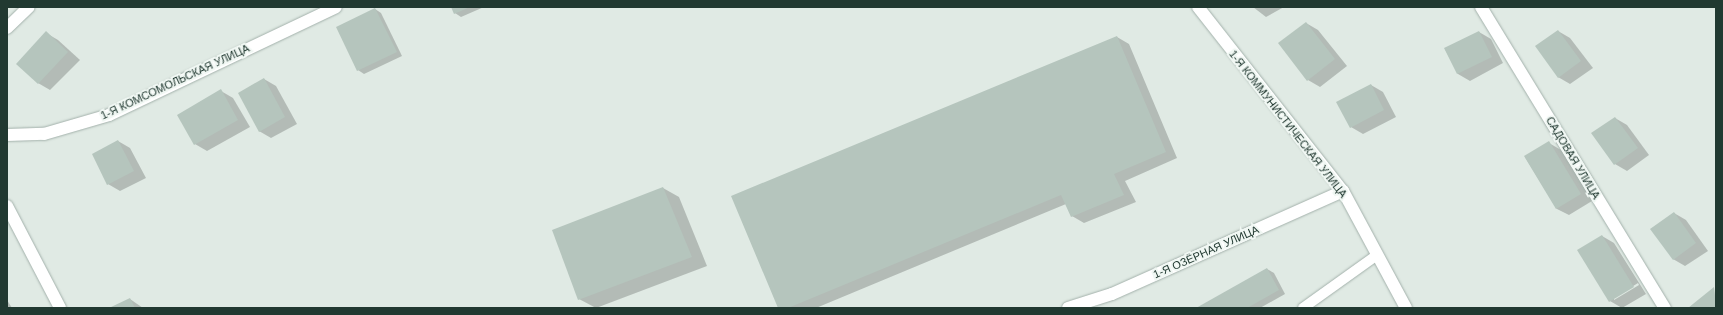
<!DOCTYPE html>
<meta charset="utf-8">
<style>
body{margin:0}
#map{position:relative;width:1723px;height:315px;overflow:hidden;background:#e0eae4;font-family:Arial,sans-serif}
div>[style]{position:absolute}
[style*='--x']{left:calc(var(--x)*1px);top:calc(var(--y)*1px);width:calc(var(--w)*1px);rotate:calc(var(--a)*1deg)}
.shadow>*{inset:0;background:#0003}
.building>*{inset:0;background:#b5c5bd}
.roads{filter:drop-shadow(0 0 1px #a3b1ab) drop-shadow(0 0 1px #a3b1ab)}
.service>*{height:10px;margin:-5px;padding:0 5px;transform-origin:5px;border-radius:5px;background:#fff}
.minor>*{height:12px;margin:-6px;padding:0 6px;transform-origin:6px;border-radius:6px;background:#fff}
span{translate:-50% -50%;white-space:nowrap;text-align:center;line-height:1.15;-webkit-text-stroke:4px #f0f7f3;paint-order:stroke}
.street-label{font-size:11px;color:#213931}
.frame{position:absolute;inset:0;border:8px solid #213931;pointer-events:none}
</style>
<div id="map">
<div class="shadow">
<div style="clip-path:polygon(452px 7px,484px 7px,461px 17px,455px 13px)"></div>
<div style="clip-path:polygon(1253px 7px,1284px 7px,1266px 17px)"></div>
<div style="clip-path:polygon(375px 9px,381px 13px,402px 56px,364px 74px,358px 70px)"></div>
<div style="clip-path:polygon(1306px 23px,1318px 30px,1347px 66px,1320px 87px,1308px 80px)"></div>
<div style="clip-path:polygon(1558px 31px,1570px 38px,1593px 68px,1570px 84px,1558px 77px)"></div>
<div style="clip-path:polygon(1479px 32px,1491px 39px,1503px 63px,1470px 81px,1458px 74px,1445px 49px)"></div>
<div style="clip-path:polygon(46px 33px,58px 40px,80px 60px,50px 90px,38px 83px)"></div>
<div style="clip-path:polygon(1117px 37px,1129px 44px,1177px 158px,1125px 181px,1136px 202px,1084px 223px,1072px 216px,1066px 204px,816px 308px,779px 308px)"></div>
<div style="clip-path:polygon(264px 79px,276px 86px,297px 124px,271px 138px,259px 131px)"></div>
<div style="clip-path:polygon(1371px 85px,1383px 92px,1396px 117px,1363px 134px,1351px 127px)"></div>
<div style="clip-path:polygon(221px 91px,233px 98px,250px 127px,207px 151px,195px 144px)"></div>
<div style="clip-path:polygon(1615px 118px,1627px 125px,1649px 155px,1627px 171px,1615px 164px)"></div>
<div style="clip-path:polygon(118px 141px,130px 148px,146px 178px,120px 191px,108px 184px)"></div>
<div style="clip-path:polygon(1549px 143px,1561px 150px,1592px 201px,1569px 215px,1557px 209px,1525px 157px)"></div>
<div style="clip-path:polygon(663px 188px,679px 197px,707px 266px,596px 308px,579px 299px)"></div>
<div style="clip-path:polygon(1674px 213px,1686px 220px,1708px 251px,1685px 266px,1673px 259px)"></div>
<div style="clip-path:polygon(evenodd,1602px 236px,1614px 243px,1646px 294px,1622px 308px,1610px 301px,1602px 236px,1638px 283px,1639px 285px,1614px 300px,1614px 298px,1638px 283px)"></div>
<div style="clip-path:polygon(1267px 269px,1274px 273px,1285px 294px,1260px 308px,1198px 308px)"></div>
<div style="clip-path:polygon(1714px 289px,1716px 308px,1690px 308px)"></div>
<div style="clip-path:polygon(130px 299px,143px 308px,112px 308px)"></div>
<div style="clip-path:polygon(7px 300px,12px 308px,7px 308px)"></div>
</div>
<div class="building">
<div style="clip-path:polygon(451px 7px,470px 7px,454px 14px)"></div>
<div style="clip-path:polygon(375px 8px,397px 52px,357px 71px,336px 27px)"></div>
<div style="clip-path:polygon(1306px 22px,1335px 59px,1307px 81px,1278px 43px)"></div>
<div style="clip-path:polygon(1558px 30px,1581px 61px,1558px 78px,1535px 46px)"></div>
<div style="clip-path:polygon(46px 31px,68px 52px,38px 84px,16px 64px)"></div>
<div style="clip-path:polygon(1479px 31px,1492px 57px,1457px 74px,1444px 48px)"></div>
<div style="clip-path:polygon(1117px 36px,1166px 152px,1114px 174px,1124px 195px,1071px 217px,1061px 195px,788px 308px,778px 308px,731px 196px)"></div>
<div style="clip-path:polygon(264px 78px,285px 117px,259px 132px,238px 93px)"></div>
<div style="clip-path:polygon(1371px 84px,1384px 110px,1350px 128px,1336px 102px)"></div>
<div style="clip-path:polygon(221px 89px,238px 120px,194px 145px,177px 115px)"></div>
<div style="clip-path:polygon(1615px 117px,1638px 148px,1614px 165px,1591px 133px)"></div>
<div style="clip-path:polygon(118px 140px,134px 171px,107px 185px,92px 154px)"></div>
<div style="clip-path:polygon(1549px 141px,1581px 194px,1556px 209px,1524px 156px)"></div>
<div style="clip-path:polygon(663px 187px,692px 257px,578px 300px,552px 230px)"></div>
<div style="clip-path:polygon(1674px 212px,1696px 243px,1673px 260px,1650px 229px)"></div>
<div style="clip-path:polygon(1602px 235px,1634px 287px,1609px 302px,1577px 250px)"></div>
<div style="clip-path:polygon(1267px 268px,1279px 290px,1247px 308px,1196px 308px)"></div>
<div style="clip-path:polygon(1714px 287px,1716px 308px,1688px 308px)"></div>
<div style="clip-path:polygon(130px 298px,135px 308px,109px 308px)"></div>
</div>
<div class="roads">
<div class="service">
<div style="--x:1303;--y:308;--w:91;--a:-35.6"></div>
</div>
<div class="minor">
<div style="--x:1198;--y:7;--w:234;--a:51.8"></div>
<div style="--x:1343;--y:191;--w:133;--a:61.7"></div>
<div style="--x:1481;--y:7;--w:353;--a:58.6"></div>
<div style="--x:7;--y:28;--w:30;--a:-44"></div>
<div style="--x:7;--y:135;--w:37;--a:-2"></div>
<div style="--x:44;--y:134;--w:68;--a:-16.3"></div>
<div style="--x:109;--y:115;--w:251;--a:-25.4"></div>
<div style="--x:7;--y:206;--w:115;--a:62.5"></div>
<div style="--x:1068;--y:308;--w:46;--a:-17.7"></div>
<div style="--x:1112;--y:294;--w:253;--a:-24"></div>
</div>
</div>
<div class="street-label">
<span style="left:175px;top:82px;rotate:-25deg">1-Я КОМСОМОЛЬСКАЯ УЛИЦА</span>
<span style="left:1288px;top:124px;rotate:52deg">1-Я КОММУНИСТИЧЕСКАЯ УЛИЦА</span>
<span style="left:1573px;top:158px;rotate:59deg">САДОВАЯ УЛИЦА</span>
<span style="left:1206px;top:252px;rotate:-24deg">1-Я ОЗЁРНАЯ УЛИЦА</span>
</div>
<div class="frame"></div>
</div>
